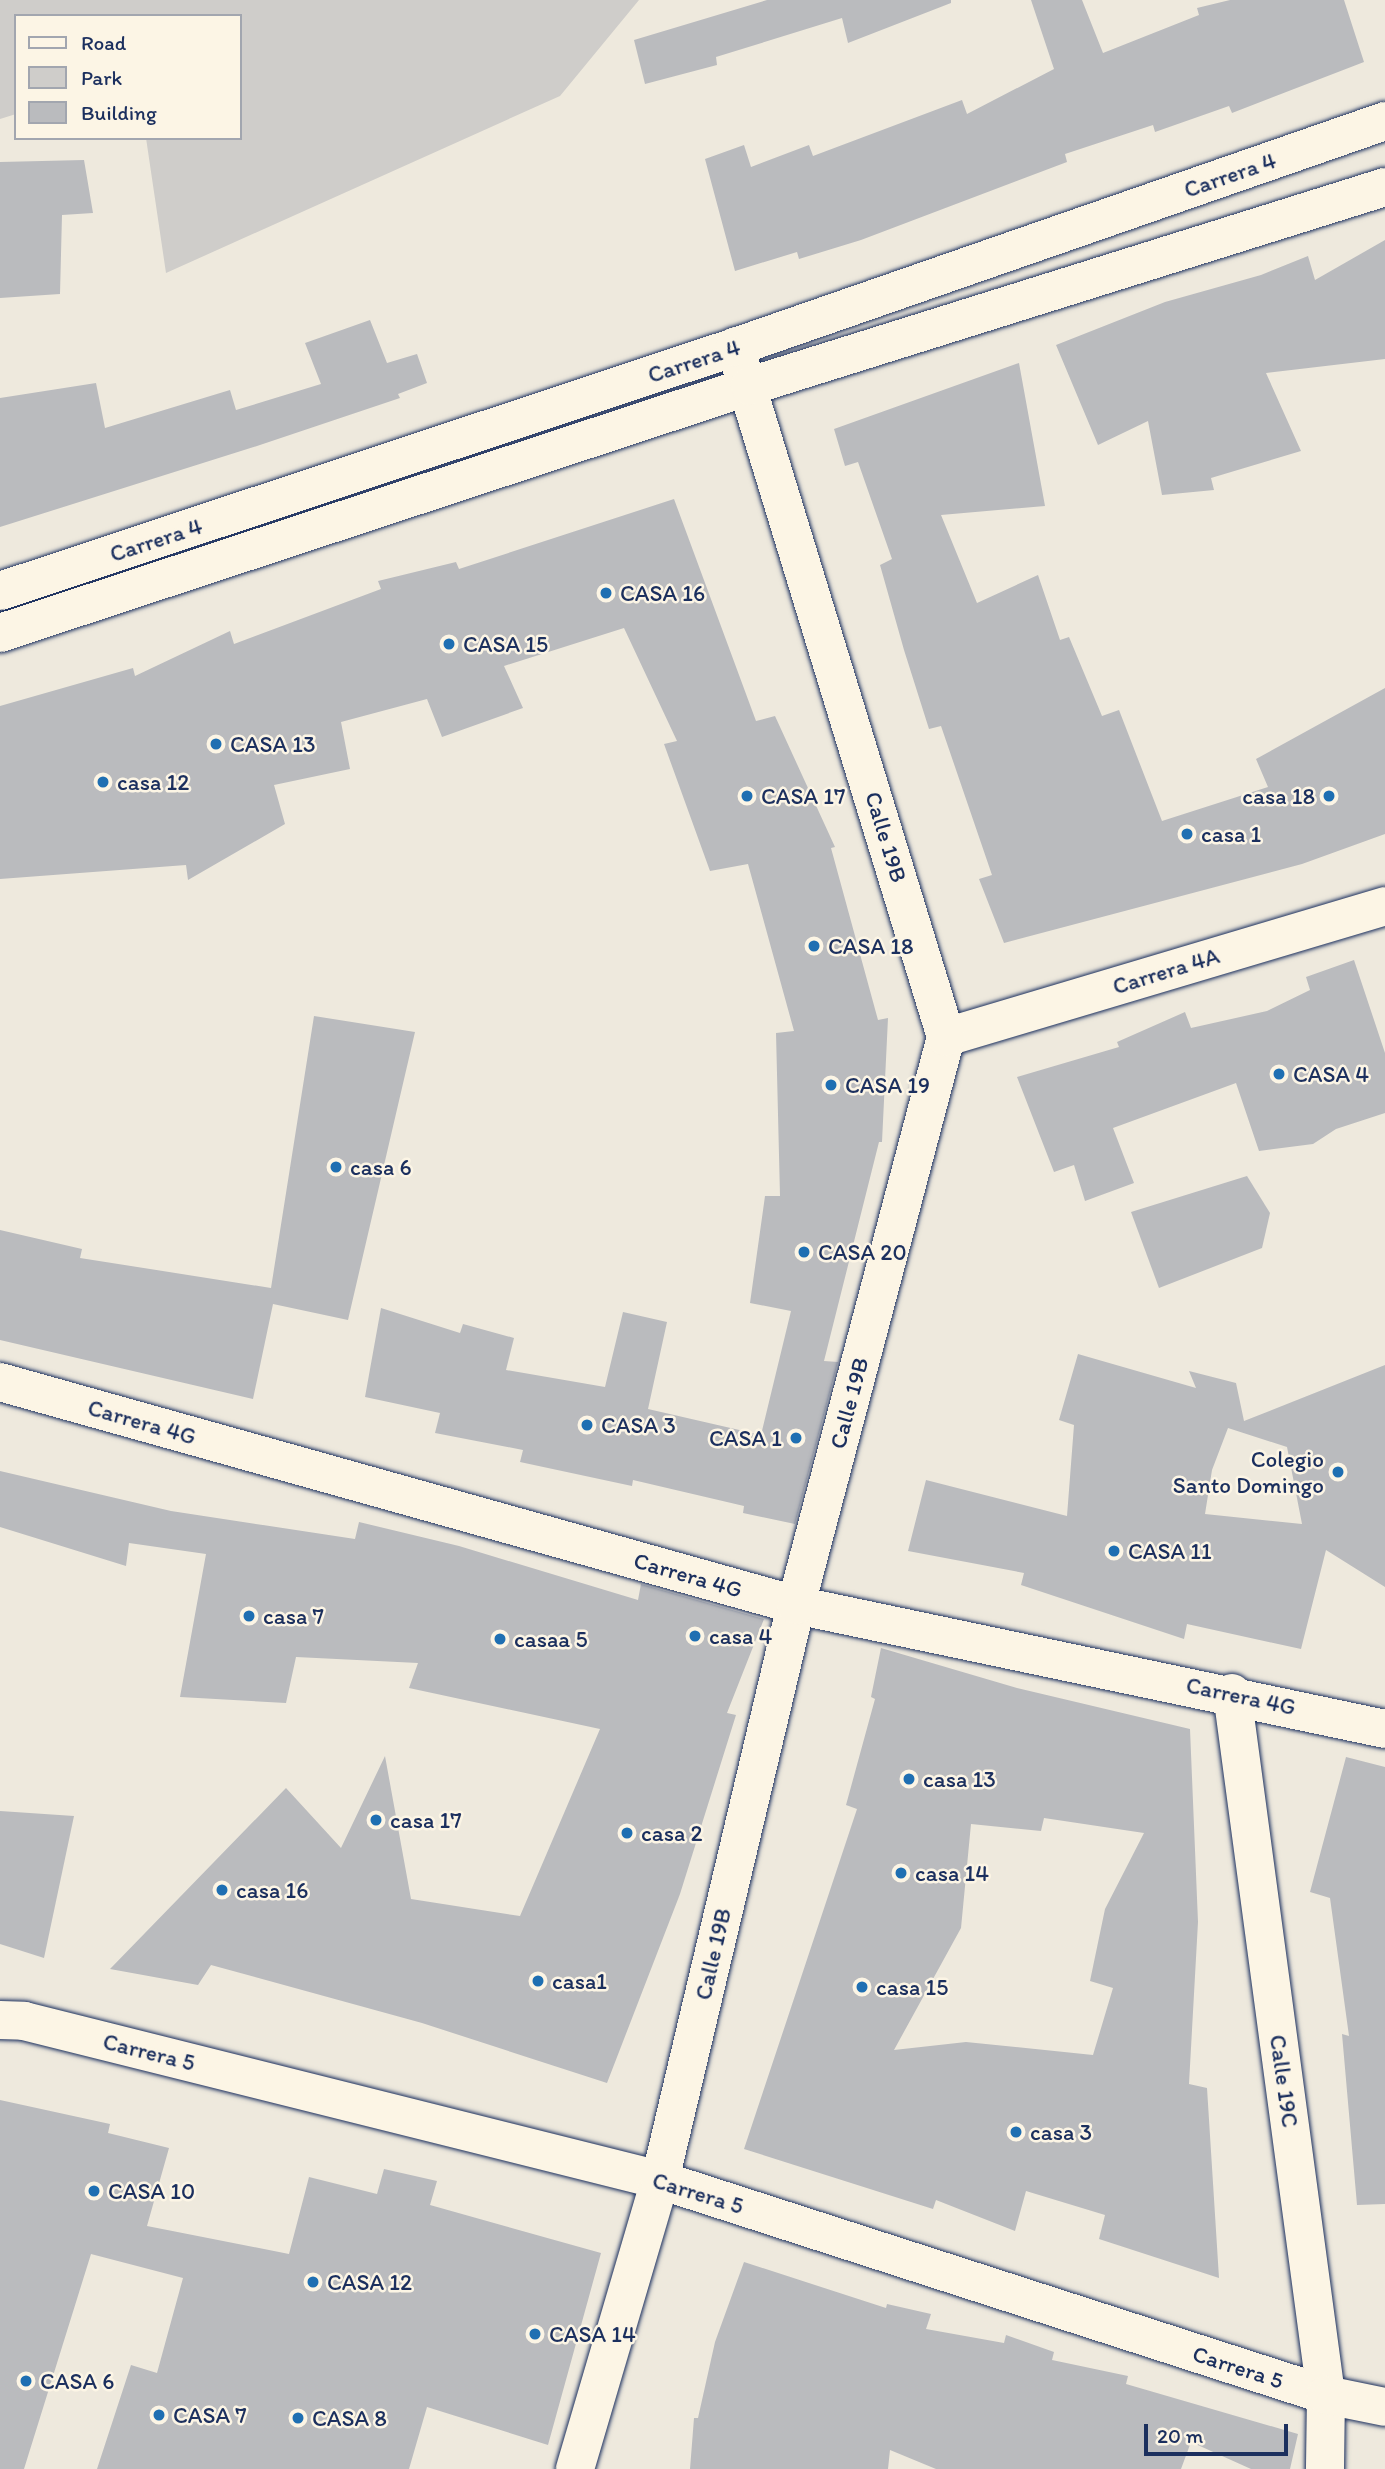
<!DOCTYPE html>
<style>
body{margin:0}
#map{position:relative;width:1385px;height:2469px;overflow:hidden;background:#eee9dd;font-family:Itim,sans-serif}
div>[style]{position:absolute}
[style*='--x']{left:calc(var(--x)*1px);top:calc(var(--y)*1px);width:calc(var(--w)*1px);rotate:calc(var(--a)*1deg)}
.green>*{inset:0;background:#cfcdca}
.building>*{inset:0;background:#babbbe}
.roads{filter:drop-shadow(0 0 2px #1b2f5e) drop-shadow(0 0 2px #1b2f5e)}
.minor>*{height:38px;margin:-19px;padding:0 19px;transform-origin:19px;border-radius:19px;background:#fcf5e5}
.secondary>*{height:38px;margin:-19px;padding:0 19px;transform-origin:19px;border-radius:19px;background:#fcf5e5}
.dots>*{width:19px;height:19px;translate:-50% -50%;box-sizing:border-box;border:4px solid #fcf5e5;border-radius:50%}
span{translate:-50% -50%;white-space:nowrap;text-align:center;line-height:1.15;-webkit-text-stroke:5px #fcf5e5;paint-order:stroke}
.street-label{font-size:23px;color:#1b2f5e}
.poi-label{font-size:23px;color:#1b2f5e}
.left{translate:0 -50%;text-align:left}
.right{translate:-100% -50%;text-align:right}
.legend{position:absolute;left:14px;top:14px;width:228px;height:126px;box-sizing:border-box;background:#fcf5e5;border:2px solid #a2a6af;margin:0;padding:9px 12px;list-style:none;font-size:21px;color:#1b2f5e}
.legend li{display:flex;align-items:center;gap:14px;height:35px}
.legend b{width:35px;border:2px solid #a2a6af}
.scale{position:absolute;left:1144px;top:2424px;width:144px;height:32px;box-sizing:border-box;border:4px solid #1b2f5e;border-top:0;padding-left:9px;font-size:21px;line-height:24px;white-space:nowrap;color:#1b2f5e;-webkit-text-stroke:5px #fcf5e5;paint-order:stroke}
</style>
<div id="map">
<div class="green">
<div style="clip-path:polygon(0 0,639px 0,560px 96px,166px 273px,146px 138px,240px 138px,240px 16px,16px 16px,16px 114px,0 119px)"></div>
</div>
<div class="building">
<div style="clip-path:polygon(767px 0,951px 0,951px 3px,848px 43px,842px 18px,716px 57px,717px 65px,645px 84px,634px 40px)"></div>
<div style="clip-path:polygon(1031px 0,1082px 0,1103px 53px,1199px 15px,1197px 8px,1230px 0,1344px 0,1364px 62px,1232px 113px,1229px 106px,1155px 132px,1153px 125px,1065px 154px,1067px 162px,861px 240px,799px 259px,797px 252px,735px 271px,705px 159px,744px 145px,751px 167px,809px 145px,813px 156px,962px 100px,967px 114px,1054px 69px)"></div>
<div style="clip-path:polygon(84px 160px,93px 213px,62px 215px,60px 294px,0 298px,0 162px)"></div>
<div style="clip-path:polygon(1385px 240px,1385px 359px,1266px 373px,1301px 451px,1211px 478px,1214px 490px,1162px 495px,1148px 421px,1098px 445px,1056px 345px,1165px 302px,1261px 275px,1308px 256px,1315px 280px)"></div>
<div style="clip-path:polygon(370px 320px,387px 363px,417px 354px,427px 383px,398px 394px,400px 398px,257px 446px,0 527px,0 398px,96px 383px,105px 428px,230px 390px,236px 410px,321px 384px,305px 343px)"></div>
<div style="clip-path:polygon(1019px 363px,1045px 506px,941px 515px,977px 603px,1038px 575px,1060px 640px,1069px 637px,1102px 716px,1119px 710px,1162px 821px,1268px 787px,1256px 759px,1385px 688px,1385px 834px,1302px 864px,1004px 943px,979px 879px,992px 875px,941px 726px,929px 729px,904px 650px,880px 565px,892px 559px,858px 462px,845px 466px,834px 429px)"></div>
<div style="clip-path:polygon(674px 499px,756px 721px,775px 716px,835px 847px,831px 848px,878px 1020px,888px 1018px,882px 1142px,879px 1142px,824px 1361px,838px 1362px,795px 1524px,743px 1513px,744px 1506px,633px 1480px,632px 1486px,520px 1462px,523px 1450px,435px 1433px,440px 1413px,365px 1397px,381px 1308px,460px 1333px,463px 1324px,514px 1338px,506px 1370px,605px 1387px,623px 1312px,667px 1322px,648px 1409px,761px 1435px,791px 1311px,750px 1303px,765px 1196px,780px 1196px,776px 1033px,794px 1031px,748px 864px,710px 871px,664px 744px,677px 741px,624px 628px,504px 666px,523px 708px,442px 737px,427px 699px,341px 722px,350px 769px,274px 785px,285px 824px,188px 880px,186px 865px,0 879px,0 706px,133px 668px,135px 676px,230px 631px,234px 644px,381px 589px,378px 581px,456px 562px,459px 569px)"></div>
<div style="clip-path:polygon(1354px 960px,1385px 1053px,1385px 1113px,1336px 1129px,1313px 1144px,1259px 1151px,1236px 1083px,1113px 1128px,1134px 1183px,1085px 1201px,1074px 1165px,1054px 1172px,1017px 1077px,1119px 1047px,1117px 1042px,1185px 1012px,1191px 1028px,1267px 1011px,1310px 990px,1306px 977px)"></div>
<div style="clip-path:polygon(314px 1016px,415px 1032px,348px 1320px,273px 1304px,253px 1399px,0 1340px,0 1230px,82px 1249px,80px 1258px,271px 1288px)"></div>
<div style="clip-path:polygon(1247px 1176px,1270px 1213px,1262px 1248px,1159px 1288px,1131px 1212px)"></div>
<div style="clip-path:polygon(evenodd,1078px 1354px,1196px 1388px,1189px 1371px,1236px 1383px,1244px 1421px,1385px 1365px,1385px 1587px,1326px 1550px,1301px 1649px,1187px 1624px,1184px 1639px,1021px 1585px,1024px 1573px,908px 1551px,926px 1480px,1067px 1516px,1074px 1425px,1059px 1420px,1078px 1354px,1228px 1428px,1287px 1447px,1302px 1524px,1205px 1514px,1212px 1470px,1228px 1428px)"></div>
<div style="clip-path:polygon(0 1471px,171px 1511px,355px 1539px,359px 1522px,459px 1546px,638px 1600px,641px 1584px,764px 1619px,727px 1713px,736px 1715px,680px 1894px,607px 2083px,422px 2023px,211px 1965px,198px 1985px,110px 1969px,286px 1788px,341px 1848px,385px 1756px,411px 1899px,520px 1916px,600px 1729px,409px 1688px,418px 1663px,296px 1657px,286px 1703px,180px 1697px,206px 1554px,129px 1543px,126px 1566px,0 1527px)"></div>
<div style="clip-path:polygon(evenodd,881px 1648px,1017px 1688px,1190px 1729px,1198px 1922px,1189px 2084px,1207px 2088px,1219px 2278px,1099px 2239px,1105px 2215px,1026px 2191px,1015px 2231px,936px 2200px,933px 2209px,744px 2149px,857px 1809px,846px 1805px,875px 1699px,871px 1697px,881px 1648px,1044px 1818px,1144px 1833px,1105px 1909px,1090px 1981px,1113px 1988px,1093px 2055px,966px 2042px,894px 2050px,961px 1928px,971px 1824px,1041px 1831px,1044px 1818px)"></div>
<div style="clip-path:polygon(1346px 1757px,1385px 1767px,1385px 2204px,1357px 2205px,1342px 2034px,1349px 2036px,1330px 1898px,1310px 1892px)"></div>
<div style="clip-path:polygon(0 1811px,74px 1816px,44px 1958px,0 1944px)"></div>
<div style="clip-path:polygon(0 2100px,110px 2124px,108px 2133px,169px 2148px,147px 2226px,289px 2254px,309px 2177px,377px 2194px,384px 2169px,437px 2181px,430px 2205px,601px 2253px,548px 2445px,427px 2407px,409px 2469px,97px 2469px,131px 2365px,157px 2373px,183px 2278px,91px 2254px,24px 2469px,0 2469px)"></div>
<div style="clip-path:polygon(744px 2262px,886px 2308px,887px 2304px,931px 2314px,926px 2329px,1004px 2343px,1006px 2335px,1054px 2352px,1052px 2360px,1128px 2376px,1126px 2384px,1298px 2434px,1290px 2469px,1251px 2469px,1191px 2442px,1181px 2469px,936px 2469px,890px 2450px,888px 2469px,690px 2469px,694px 2418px,698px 2418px,715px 2342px)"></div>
</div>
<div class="roads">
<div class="minor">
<div style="--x:946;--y:1037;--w:458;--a:-16.6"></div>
<div style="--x:0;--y:1382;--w:827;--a:15.65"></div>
<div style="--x:796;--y:1605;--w:602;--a:11.89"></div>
<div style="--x:1232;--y:1693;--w:708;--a:82.37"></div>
<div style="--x:1326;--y:2395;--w:74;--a:90.8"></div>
<div style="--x:0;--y:2020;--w:24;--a:2"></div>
<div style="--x:24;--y:2021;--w:656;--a:14.04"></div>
<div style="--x:660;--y:2180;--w:700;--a:17.89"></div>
<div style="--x:1326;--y:2395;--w:60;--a:11.5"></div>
<div style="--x:575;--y:2469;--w:301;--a:-73.6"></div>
<div style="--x:660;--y:2180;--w:591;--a:-76.69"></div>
<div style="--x:796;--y:1605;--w:587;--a:-75.21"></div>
<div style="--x:946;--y:1037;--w:722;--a:-107"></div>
</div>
<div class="secondary">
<div style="--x:0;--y:591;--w:774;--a:-18.36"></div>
<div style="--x:735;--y:347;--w:688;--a:-19.17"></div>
<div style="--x:0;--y:633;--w:790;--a:-18.23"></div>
<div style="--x:750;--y:386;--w:665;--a:-17.4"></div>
</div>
</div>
<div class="dots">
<div style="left:606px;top:593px;background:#1f6fb2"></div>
<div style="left:449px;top:644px;background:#1f6fb2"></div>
<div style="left:216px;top:744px;background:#1f6fb2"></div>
<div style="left:103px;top:782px;background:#1f6fb2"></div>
<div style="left:747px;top:796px;background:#1f6fb2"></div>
<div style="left:1329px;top:796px;background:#1f6fb2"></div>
<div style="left:1187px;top:834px;background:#1f6fb2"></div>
<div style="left:814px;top:946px;background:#1f6fb2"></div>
<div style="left:1279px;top:1074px;background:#1f6fb2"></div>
<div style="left:831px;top:1085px;background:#1f6fb2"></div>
<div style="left:336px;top:1167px;background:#1f6fb2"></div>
<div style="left:804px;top:1252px;background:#1f6fb2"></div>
<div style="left:587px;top:1425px;background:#1f6fb2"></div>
<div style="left:796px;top:1438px;background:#1f6fb2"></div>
<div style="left:1338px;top:1472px;background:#1f6fb2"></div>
<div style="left:1114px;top:1551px;background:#1f6fb2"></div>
<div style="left:249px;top:1616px;background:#1f6fb2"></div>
<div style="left:695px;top:1636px;background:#1f6fb2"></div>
<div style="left:500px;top:1639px;background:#1f6fb2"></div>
<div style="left:909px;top:1779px;background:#1f6fb2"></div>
<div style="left:376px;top:1820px;background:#1f6fb2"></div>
<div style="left:627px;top:1833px;background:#1f6fb2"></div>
<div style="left:901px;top:1873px;background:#1f6fb2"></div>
<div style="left:222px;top:1890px;background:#1f6fb2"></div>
<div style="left:538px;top:1981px;background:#1f6fb2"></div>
<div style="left:862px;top:1987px;background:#1f6fb2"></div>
<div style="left:1016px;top:2132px;background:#1f6fb2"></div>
<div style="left:94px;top:2191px;background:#1f6fb2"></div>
<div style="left:313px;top:2282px;background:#1f6fb2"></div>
<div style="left:535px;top:2334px;background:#1f6fb2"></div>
<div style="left:26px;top:2381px;background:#1f6fb2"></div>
<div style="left:159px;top:2415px;background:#1f6fb2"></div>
<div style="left:298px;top:2418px;background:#1f6fb2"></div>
</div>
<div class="street-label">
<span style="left:1230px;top:175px;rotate:-19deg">Carrera 4</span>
<span style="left:694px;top:361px;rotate:-18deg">Carrera 4</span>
<span style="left:156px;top:540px;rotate:-18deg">Carrera 4</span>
<span style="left:886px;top:837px;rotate:73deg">Calle 19B</span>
<span style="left:1166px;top:971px;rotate:-17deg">Carrera 4A</span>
<span style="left:849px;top:1403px;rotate:-75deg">Calle 19B</span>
<span style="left:142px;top:1422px;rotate:16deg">Carrera 4G</span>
<span style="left:688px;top:1575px;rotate:16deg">Carrera 4G</span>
<span style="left:1241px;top:1696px;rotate:12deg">Carrera 4G</span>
<span style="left:713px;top:1954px;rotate:-77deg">Calle 19B</span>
<span style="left:149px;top:2052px;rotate:14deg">Carrera 5</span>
<span style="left:1284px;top:2081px;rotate:82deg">Calle 19C</span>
<span style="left:698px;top:2193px;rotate:17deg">Carrera 5</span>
<span style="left:1238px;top:2367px;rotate:18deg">Carrera 5</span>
</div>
<div class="poi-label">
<span class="left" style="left:620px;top:593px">CASA 16</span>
<span class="left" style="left:463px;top:644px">CASA 15</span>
<span class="left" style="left:230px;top:744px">CASA 13</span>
<span class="left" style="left:117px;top:782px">casa 12</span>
<span class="left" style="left:761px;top:796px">CASA 17</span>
<span class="right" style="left:1315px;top:796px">casa 18</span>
<span class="left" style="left:1201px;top:834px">casa 1</span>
<span class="left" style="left:828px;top:946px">CASA 18</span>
<span class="left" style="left:1293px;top:1074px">CASA 4</span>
<span class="left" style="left:845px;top:1085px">CASA 19</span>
<span class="left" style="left:350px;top:1167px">casa 6</span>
<span class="left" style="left:818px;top:1252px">CASA 20</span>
<span class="left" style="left:601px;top:1425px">CASA 3</span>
<span class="right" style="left:782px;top:1438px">CASA 1</span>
<span class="right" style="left:1324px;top:1472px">Colegio<br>Santo Domingo</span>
<span class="left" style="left:1128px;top:1551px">CASA 11</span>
<span class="left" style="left:263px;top:1616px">casa 7</span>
<span class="left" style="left:709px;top:1636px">casa 4</span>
<span class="left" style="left:514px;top:1639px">casaa 5</span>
<span class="left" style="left:923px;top:1779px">casa 13</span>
<span class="left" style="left:390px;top:1820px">casa 17</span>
<span class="left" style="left:641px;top:1833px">casa 2</span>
<span class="left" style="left:915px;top:1873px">casa 14</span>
<span class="left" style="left:236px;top:1890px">casa 16</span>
<span class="left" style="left:552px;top:1981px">casa1</span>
<span class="left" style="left:876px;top:1987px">casa 15</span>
<span class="left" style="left:1030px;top:2132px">casa 3</span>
<span class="left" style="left:108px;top:2191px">CASA 10</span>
<span class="left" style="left:327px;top:2282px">CASA 12</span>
<span class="left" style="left:549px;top:2334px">CASA 14</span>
<span class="left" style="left:40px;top:2381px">CASA 6</span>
<span class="left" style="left:173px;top:2415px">CASA 7</span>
<span class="left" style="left:312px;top:2418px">CASA 8</span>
</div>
<ul class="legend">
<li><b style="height:9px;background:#fcf5e5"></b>Road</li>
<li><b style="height:19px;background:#cfcdca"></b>Park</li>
<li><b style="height:19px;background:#babbbe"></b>Building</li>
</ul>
<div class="scale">20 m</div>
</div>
